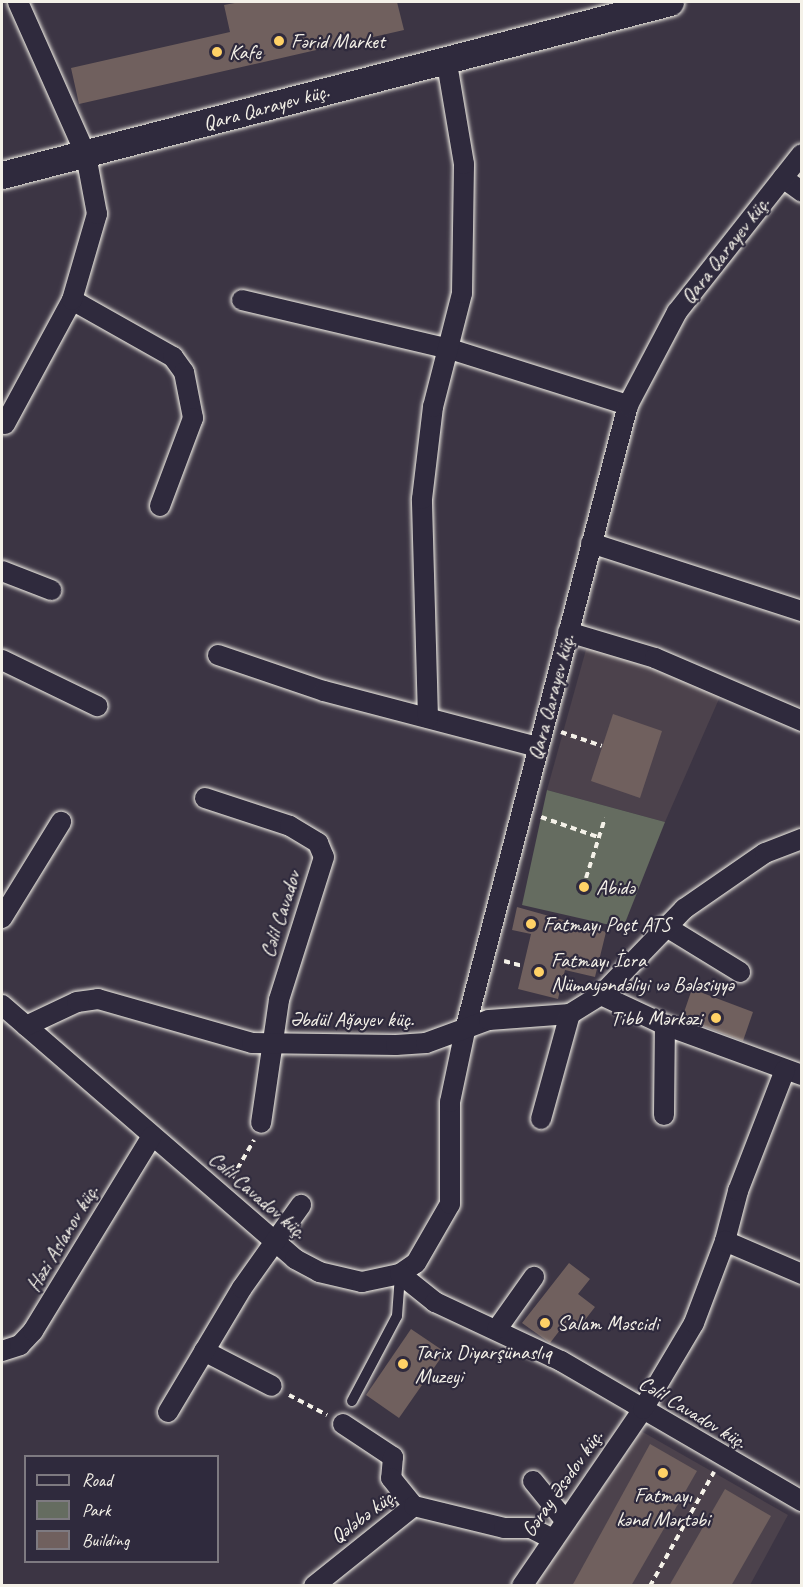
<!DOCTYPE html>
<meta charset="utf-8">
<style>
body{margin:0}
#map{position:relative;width:803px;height:1587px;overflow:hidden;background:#3c3544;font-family:Caveat,sans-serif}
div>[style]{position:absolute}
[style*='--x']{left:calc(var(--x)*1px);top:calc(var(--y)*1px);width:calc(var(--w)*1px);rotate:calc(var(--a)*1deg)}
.built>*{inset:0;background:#4c424c}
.green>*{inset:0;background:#656c60}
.building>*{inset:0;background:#70605e}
.path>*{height:4px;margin-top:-2px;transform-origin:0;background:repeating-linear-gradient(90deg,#f4f1e8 0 6px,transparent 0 10.5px)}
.roads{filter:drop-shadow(0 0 2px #f4f1e8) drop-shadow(0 0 2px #f4f1e8)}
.lane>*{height:10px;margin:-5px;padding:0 5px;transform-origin:5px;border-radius:5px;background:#2f2a3d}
.street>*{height:20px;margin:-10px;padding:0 10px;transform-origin:10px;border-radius:10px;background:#2f2a3d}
.secondary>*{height:27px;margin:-13.5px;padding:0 13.5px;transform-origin:13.5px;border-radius:13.5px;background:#2f2a3d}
.dots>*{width:16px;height:16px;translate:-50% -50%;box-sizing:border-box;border:3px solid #2f2a3d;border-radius:50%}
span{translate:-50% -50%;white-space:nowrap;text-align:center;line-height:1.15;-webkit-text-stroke:4.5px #2f2a3d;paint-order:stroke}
.poi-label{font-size:21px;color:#f4f1e8}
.left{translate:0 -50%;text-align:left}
.right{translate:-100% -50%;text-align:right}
.street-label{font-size:21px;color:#f4f1e8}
.frame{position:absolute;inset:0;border:3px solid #f4f1e8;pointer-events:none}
.legend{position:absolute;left:24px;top:1455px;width:195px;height:108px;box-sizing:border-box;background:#2f2a3d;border:2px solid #7e7a81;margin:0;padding:8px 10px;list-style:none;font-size:18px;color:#f4f1e8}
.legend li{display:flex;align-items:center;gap:12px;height:30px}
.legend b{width:30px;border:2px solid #7e7a81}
</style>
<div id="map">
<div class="built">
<div style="clip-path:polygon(587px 646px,722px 692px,665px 822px,547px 790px)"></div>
<div style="clip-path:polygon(641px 1431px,788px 1515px,750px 1585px,534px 1586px)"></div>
</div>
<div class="green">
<div style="clip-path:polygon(547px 790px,665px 822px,623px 928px,522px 905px)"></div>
</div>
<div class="building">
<div style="clip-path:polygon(240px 2px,397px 2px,404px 30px,79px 104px,71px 68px,230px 32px,224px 5px)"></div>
<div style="clip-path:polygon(613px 714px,662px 731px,640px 798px,591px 781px)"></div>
<div style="clip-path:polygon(517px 907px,606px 932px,595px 977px,565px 970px,558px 999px,518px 989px,531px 934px,512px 930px)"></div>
<div style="clip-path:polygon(692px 989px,753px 1012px,743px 1041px,682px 1018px)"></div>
<div style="clip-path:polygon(569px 1263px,590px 1279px,578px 1294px,595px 1307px,581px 1325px,570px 1317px,550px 1343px,522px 1323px)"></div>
<div style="clip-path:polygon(411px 1329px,445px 1352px,399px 1418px,366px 1395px)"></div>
<div style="clip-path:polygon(650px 1444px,697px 1471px,631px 1586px,572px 1586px)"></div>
<div style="clip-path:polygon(725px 1489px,771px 1516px,731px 1586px,669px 1586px)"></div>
</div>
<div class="path">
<div style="--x:561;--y:732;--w:43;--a:18.9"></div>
<div style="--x:541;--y:817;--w:60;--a:19.3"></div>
<div style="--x:586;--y:878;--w:63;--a:-72.4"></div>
<div style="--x:504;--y:961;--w:20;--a:15"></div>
<div style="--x:232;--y:1178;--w:44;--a:-59.9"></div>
<div style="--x:289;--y:1395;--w:43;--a:27.8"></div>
<div style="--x:650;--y:1586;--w:131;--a:-60.7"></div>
</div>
<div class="roads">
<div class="lane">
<div style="--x:352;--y:1401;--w:96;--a:-62.1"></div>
<div style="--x:397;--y:1316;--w:41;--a:-85.8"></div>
</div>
<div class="street">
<div style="--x:783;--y:178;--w:24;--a:36"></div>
<div style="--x:72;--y:300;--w:116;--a:29.4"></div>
<div style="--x:173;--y:357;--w:19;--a:54"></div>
<div style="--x:184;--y:372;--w:47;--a:78.9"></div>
<div style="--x:193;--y:418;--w:94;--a:110.6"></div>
<div style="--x:242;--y:300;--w:214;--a:13.3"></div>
<div style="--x:450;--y:349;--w:187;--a:17.5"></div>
<div style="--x:5;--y:424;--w:141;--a:-61.6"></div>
<div style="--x:72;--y:300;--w:90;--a:-73.8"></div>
<div style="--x:97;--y:214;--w:60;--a:-100.6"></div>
<div style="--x:86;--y:155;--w:167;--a:-114"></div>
<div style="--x:591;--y:543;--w:222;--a:17.9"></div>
<div style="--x:2;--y:571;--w:53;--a:21.2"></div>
<div style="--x:568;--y:632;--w:91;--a:16.6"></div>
<div style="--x:655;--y:658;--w:160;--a:23.2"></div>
<div style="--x:218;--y:655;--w:112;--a:18.8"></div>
<div style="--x:324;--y:691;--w:221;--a:14.7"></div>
<div style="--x:2;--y:660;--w:106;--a:25.8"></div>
<div style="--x:428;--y:718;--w:219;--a:-91.6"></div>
<div style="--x:422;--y:499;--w:93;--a:-83.2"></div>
<div style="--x:433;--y:407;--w:118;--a:-75.7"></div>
<div style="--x:462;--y:293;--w:129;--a:-89.1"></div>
<div style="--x:464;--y:164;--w:108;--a:-99.6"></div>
<div style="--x:205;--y:798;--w:89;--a:18.2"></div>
<div style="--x:290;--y:826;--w:33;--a:31"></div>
<div style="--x:318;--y:843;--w:15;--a:67"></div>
<div style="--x:324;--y:857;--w:150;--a:107.5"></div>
<div style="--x:279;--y:1000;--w:124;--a:98.3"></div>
<div style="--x:2;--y:918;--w:113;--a:-58.4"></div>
<div style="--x:665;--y:926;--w:88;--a:31.5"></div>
<div style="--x:601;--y:995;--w:71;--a:25.1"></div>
<div style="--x:665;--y:1025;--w:146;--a:20.1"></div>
<div style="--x:2;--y:1005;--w:388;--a:40.9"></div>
<div style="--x:295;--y:1259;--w:27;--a:28"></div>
<div style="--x:319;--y:1272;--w:44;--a:13.1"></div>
<div style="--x:362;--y:1282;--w:39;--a:-12"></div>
<div style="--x:400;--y:1274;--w:19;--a:-35"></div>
<div style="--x:416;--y:1263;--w:68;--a:-60"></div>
<div style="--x:450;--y:1204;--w:102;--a:-90"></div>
<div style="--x:450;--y:1102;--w:78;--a:-78.1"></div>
<div style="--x:466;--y:1026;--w:642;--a:-75.38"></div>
<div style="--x:628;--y:405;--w:105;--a:-62.2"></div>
<div style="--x:677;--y:312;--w:201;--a:-51.7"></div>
<div style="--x:26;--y:1026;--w:56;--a:-25.2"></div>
<div style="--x:77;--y:1002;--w:21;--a:-8"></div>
<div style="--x:98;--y:999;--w:160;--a:15.9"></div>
<div style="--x:252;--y:1043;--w:144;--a:0.8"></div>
<div style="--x:396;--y:1045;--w:30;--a:-4"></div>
<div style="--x:426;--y:1043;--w:67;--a:-20.1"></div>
<div style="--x:489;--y:1020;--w:81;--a:-4.2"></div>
<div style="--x:570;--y:1014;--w:36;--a:-32"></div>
<div style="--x:601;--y:995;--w:120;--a:-46"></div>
<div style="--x:684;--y:909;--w:98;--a:-34.7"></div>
<div style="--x:765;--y:853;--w:40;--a:-21"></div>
<div style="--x:664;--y:1115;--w:90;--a:-89.4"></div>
<div style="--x:541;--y:1119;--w:109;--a:-74.6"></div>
<div style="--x:725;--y:1241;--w:52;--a:-75.4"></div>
<div style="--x:738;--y:1191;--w:130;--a:-68.8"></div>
<div style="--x:400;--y:1274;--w:45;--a:38.7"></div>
<div style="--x:435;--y:1302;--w:139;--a:25.1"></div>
<div style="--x:561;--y:1361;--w:279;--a:30.2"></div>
<div style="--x:497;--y:1329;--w:64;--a:-54.6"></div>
<div style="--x:2;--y:1351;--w:19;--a:-18"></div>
<div style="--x:20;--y:1345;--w:19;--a:-47"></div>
<div style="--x:33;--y:1331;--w:228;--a:-58.6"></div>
<div style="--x:204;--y:1351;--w:76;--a:27.2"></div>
<div style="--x:168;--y:1412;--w:144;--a:-59.2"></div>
<div style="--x:242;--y:1288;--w:102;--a:-54.6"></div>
<div style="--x:343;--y:1424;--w:60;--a:33.4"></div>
<div style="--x:393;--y:1457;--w:21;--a:95"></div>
<div style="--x:391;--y:1478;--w:36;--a:51"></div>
<div style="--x:533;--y:1481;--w:49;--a:50.8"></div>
<div style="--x:314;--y:1586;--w:128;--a:-38.7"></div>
<div style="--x:414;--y:1506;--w:93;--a:13.7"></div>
<div style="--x:504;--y:1528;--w:27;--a:0"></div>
<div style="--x:531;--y:1528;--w:22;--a:27"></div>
<div style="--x:522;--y:1586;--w:214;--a:-55.6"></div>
<div style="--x:643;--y:1409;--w:100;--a:-59.3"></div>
<div style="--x:694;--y:1323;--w:88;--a:-69.3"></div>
<div style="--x:725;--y:1241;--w:84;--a:23.2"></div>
</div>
<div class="secondary">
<div style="--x:2;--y:175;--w:690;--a:-14.52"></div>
</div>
</div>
<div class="dots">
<div style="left:279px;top:41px;background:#ffd166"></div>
<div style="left:217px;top:52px;background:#ffd166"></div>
<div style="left:584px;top:887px;background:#ffd166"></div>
<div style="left:531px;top:924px;background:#ffd166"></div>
<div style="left:539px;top:972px;background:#ffd166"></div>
<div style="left:716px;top:1018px;background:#ffd166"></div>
<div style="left:545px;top:1323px;background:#ffd166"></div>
<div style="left:403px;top:1364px;background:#ffd166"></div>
<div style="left:663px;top:1473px;background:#ffd166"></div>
</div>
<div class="poi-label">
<span class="left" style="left:291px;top:41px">Fərid Market</span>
<span class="left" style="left:229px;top:52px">Kafe</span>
<span class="left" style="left:596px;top:887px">Abidə</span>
<span class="left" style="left:543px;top:924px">Fatmayı Poçt ATS</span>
<span class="left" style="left:551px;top:972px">Fatmayı İcra<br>Nümayəndəliyi və Bələsiyyə</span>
<span class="right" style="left:702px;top:1018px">Tibb Mərkəzi</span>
<span class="left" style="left:557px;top:1323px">Salam Məscidi</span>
<span class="left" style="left:415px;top:1364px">Tarix Diyarşünaslıq<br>Muzeyi</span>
<span style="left:663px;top:1507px">Fatmayı<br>kənd Mərtəbi</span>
</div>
<div class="street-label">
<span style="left:266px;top:107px;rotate:-15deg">Qara Qarayev küç.</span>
<span style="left:725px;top:250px;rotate:-52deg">Qara Qarayev küç.</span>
<span style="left:551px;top:697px;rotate:-75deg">Qara Qarayev küç.</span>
<span style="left:280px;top:914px;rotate:-72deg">Cəlil Cavadov</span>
<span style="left:352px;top:1019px">Əbdül Ağayev küç.</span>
<span style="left:258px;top:1195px;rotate:41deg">Cəlil Cavadov küç.</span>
<span style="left:62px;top:1238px;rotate:-59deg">Həzi Aslanov küç.</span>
<span style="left:693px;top:1412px;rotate:31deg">Cəlil Cavadov küç.</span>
<span style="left:562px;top:1483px;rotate:-55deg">Gəray Əsədov küç.</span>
<span style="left:363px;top:1516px;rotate:-37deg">Qələbə küç.</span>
</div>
<div class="frame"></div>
<ul class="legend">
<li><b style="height:8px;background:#2f2a3d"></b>Road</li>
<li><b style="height:16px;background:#656c60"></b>Park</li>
<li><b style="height:16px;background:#70605e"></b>Building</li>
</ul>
</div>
